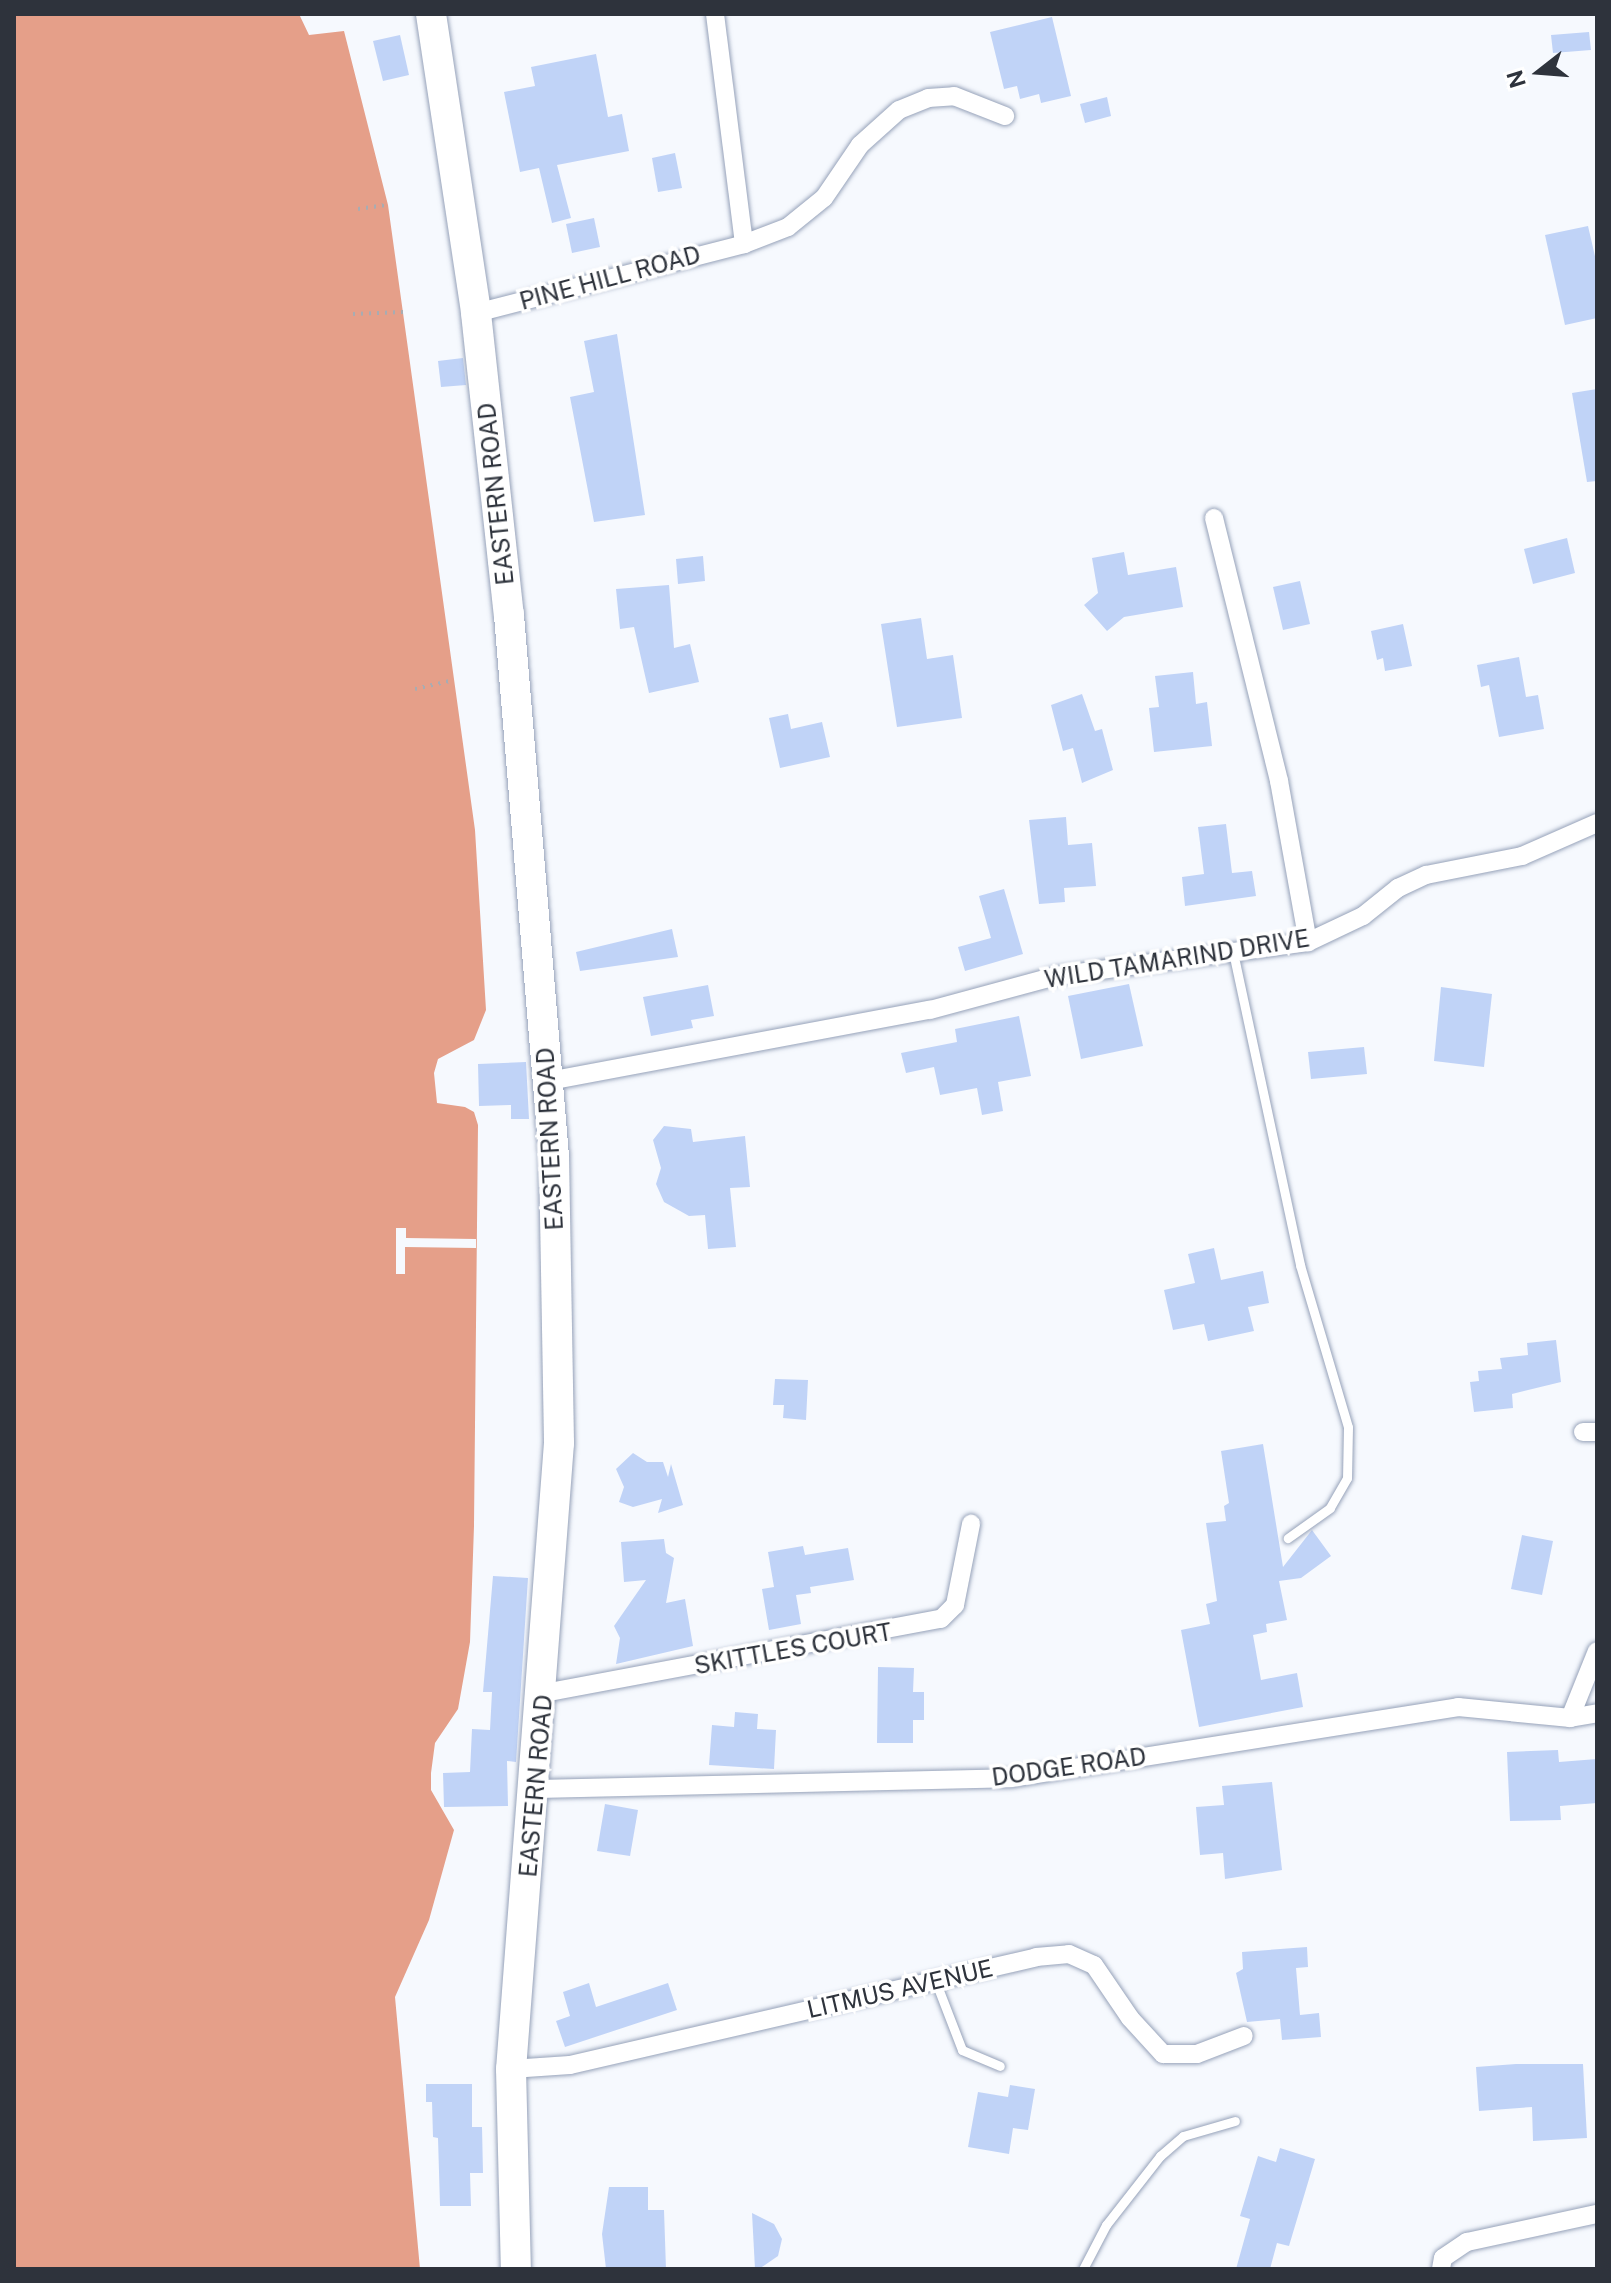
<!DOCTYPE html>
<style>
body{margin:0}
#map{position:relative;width:1611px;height:2283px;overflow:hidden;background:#f6f9fe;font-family:"Public Sans",sans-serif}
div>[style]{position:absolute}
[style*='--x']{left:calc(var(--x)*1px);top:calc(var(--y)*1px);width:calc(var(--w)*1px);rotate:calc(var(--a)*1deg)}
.water>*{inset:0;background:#e59f89}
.pier>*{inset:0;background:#f6f9fe}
.building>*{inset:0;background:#c0d3f7}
.path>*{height:4px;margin-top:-2px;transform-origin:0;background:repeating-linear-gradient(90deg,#a8acb2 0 2px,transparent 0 8px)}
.roads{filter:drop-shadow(0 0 2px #96a2b9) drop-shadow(0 0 2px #96a2b9)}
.service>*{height:9px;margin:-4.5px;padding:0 4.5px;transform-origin:4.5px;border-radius:4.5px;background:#fff}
.minor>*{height:18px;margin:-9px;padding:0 9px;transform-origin:9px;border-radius:9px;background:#fff}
.trunk>*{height:30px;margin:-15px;padding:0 15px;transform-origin:15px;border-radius:15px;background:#fff}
span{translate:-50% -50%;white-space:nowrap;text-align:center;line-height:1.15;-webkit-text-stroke:7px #fff;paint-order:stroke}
.street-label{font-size:24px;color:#2e333c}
.frame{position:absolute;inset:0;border:16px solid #2e333c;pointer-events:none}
.north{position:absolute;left:1499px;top:32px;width:80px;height:80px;-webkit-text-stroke:6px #fff;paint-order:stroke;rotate:253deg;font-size:22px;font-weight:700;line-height:32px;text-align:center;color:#2e333c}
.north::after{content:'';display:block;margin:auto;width:28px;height:36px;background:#2e333c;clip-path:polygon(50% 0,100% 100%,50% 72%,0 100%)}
</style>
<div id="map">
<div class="water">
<div style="clip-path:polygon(14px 14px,299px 14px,309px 35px,344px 31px,388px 205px,475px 830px,486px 1010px,474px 1040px,438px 1059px,434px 1073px,437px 1103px,465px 1107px,474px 1112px,478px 1125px,474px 1526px,470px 1642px,458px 1709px,435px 1743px,431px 1773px,431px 1790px,454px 1830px,429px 1920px,395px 1997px,420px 2269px,14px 2269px)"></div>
</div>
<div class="pier">
<div style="clip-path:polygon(396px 1228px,406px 1228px,406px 1238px,476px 1239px,476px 1248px,405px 1247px,405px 1274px,396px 1274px)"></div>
</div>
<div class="building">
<div style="clip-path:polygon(1052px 17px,1071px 96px,1041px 103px,1039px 94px,1020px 99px,1017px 86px,1004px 89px,990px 32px)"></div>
<div style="clip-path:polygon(1589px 32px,1591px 50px,1553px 53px,1551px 35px)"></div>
<div style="clip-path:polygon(400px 35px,409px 75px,383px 81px,373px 41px)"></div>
<div style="clip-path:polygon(596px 54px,608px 117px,622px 114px,629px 151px,557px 165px,571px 218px,552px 223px,539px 168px,520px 172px,504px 92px,535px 86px,531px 67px)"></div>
<div style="clip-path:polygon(1107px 97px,1111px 116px,1085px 123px,1080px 104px)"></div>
<div style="clip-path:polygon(675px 153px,682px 188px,658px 192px,652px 158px)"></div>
<div style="clip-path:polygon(594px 218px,600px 247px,572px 253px,566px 224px)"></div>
<div style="clip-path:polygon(1588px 226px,1597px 265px,1597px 318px,1565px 325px,1545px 235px)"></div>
<div style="clip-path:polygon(617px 334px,645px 515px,594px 522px,570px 397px,594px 392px,584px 341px)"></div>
<div style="clip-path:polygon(463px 358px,466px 385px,441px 387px,438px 361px)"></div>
<div style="clip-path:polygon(1597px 389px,1597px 481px,1587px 482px,1572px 393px)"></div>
<div style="clip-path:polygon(1567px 538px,1575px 573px,1533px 584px,1524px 549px)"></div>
<div style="clip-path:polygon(1124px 552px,1128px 575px,1176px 567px,1183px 607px,1124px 617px,1107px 631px,1084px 605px,1098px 593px,1092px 558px)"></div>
<div style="clip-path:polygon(703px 556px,705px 581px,678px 584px,676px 559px)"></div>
<div style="clip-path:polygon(1300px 581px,1310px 624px,1283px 630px,1273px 587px)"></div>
<div style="clip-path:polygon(669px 585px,674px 648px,690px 644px,699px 682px,649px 693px,634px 627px,620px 629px,616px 589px)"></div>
<div style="clip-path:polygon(921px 618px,927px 659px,953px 655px,962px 718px,897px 727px,881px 624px)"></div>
<div style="clip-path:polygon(1403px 624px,1412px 666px,1385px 671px,1383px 658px,1377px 660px,1371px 631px)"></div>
<div style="clip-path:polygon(1519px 657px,1526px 697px,1538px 695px,1544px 729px,1499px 737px,1489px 685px,1481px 687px,1477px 665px)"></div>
<div style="clip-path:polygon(1193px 672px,1196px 704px,1207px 702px,1212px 746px,1154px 752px,1149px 708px,1159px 707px,1155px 676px)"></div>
<div style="clip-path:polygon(1082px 694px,1095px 731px,1102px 729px,1113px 770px,1082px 783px,1073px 748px,1063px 751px,1051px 705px)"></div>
<div style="clip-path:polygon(788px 714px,791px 729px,822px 722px,830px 757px,780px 768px,769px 718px)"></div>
<div style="clip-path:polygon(1066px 817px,1068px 845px,1092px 843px,1096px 886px,1064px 888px,1065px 902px,1039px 904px,1029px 820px)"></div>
<div style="clip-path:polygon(1226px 824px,1232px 873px,1252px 871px,1256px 896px,1185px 906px,1182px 877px,1204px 874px,1198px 827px)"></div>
<div style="clip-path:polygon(1004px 889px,1023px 954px,965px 971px,958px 947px,991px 938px,979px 896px)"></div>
<div style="clip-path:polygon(672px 929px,678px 957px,580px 971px,576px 952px)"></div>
<div style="clip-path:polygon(1129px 984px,1143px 1046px,1081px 1059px,1068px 996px)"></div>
<div style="clip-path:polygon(708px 985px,714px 1016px,691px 1020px,693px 1028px,651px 1036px,643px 997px)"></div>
<div style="clip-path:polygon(1441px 987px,1492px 994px,1484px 1067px,1434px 1061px)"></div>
<div style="clip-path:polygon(1019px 1016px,1031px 1076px,998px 1082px,1003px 1111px,982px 1115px,977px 1088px,940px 1095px,934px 1067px,906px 1073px,901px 1053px,957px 1042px,955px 1029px)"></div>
<div style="clip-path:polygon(1364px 1047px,1367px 1074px,1311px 1079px,1308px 1052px)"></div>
<div style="clip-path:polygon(526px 1062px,529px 1119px,511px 1119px,511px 1105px,479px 1106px,478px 1064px)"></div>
<div style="clip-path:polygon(664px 1126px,691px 1129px,693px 1142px,745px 1136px,750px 1187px,730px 1188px,736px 1247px,708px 1249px,705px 1215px,689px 1216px,664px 1202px,656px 1184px,661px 1168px,653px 1140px)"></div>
<div style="clip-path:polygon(1214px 1248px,1221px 1280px,1263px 1271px,1269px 1303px,1248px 1307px,1254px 1331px,1208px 1341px,1204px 1324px,1173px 1330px,1164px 1290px,1195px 1283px,1188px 1254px)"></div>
<div style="clip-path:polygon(1556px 1340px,1561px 1382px,1512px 1394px,1513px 1408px,1474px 1412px,1470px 1382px,1479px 1381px,1478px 1371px,1502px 1369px,1500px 1358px,1528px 1355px,1527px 1343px)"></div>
<div style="clip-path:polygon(775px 1379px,808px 1380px,806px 1420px,783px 1418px,784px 1405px,773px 1405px)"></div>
<div style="clip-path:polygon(1263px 1444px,1283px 1567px,1312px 1530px,1331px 1556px,1301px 1578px,1279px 1581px,1287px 1620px,1266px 1624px,1267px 1632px,1253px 1635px,1261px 1680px,1297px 1673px,1303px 1707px,1199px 1727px,1181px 1630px,1210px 1624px,1206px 1604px,1217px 1601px,1206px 1523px,1226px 1521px,1224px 1506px,1229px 1503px,1221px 1451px)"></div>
<div style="clip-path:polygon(633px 1453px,647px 1462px,663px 1462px,668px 1477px,671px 1464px,683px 1505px,658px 1513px,662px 1499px,633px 1507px,619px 1502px,624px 1487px,616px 1469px)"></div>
<div style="clip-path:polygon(1522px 1535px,1553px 1541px,1542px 1595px,1511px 1589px)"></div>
<div style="clip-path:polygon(664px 1539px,666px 1553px,674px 1558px,666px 1603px,685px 1599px,693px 1646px,616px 1664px,620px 1638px,614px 1626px,646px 1580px,624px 1582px,621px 1542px)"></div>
<div style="clip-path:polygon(803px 1546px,805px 1555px,848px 1548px,854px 1580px,810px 1587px,811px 1593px,796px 1595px,801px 1624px,769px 1630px,762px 1589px,774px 1587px,768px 1552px)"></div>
<div style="clip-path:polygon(493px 1576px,528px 1578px,516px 1762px,507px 1761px,508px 1806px,444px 1807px,443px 1773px,470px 1772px,472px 1729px,490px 1730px,492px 1692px,483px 1692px)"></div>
<div style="clip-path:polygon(878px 1667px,914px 1668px,913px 1692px,924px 1692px,924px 1720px,913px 1720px,913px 1743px,877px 1743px)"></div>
<div style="clip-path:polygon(735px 1712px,758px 1714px,757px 1729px,776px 1730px,774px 1769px,709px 1765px,712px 1725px,734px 1727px)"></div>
<div style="clip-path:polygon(1558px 1750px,1559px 1762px,1597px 1759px,1597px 1803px,1560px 1806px,1561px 1820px,1510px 1821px,1507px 1752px)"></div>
<div style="clip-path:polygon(1272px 1782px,1282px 1870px,1225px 1879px,1223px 1853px,1200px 1855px,1196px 1807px,1224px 1805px,1222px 1786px)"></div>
<div style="clip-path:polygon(605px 1804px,638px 1810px,630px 1856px,597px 1851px)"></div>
<div style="clip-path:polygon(1307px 1947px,1308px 1967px,1296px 1968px,1300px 2015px,1319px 2013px,1321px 2037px,1282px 2040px,1280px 2019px,1247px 2022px,1236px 1973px,1243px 1969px,1242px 1952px)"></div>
<div style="clip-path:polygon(589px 1983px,596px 2007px,668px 1983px,677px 2010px,565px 2047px,556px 2021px,570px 2016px,563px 1992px)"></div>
<div style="clip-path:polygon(1516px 2064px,1583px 2064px,1587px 2138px,1533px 2141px,1532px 2107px,1479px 2111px,1476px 2067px)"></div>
<div style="clip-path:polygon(426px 2084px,472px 2084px,472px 2127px,482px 2127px,483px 2173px,470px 2173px,471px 2206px,440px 2206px,438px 2138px,433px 2137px,432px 2102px,426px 2102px)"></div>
<div style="clip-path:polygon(1010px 2085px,1035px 2089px,1028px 2130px,1013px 2128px,1009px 2154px,968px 2147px,978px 2092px,1008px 2097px)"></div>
<div style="clip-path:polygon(1280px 2148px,1315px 2159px,1289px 2246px,1277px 2243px,1270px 2269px,1236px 2269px,1250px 2219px,1240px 2216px,1258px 2156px,1276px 2162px)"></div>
<div style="clip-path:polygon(609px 2187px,648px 2187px,648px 2210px,664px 2210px,666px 2269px,606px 2269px,602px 2234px)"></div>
<div style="clip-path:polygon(752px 2213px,774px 2224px,782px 2239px,778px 2256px,759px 2269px,755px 2269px)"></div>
</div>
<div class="path">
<div style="--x:358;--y:209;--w:30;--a:-8"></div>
<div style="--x:353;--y:314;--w:50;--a:-2.3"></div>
<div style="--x:415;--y:689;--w:39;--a:-13"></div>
</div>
<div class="roads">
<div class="service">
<div style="--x:1233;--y:952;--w:320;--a:77.9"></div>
<div style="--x:1300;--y:1265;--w:169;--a:73.5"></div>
<div style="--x:1348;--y:1427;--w:51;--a:91.1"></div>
<div style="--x:1347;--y:1478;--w:34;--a:120"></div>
<div style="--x:1330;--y:1508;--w:52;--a:144.5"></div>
<div style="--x:935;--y:1980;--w:75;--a:68.9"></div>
<div style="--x:962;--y:2050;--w:41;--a:22.8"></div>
<div style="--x:1083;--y:2269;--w:50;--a:-62.4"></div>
<div style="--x:1106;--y:2225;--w:88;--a:-52"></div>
<div style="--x:1160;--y:2156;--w:30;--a:-41"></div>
<div style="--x:1183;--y:2136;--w:54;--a:-16.1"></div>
</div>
<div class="minor">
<div style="--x:715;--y:14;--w:232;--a:82.8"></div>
<div style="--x:476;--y:313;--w:277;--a:-14.4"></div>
<div style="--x:744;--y:244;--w:47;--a:-21.1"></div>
<div style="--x:788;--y:227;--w:46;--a:-38.9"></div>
<div style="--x:824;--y:198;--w:64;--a:-55.8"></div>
<div style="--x:860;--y:145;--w:52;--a:-41.9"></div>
<div style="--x:899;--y:110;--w:31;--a:-22"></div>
<div style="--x:928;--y:98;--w:26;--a:-4"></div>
<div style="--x:954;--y:96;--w:55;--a:21.4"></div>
<div style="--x:1214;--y:518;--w:271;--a:76.1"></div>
<div style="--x:1279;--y:781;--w:164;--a:79.8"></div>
<div style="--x:549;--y:1081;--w:388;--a:-10.6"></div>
<div style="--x:930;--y:1010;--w:131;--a:-15.1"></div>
<div style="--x:1056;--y:976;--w:254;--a:-7.7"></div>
<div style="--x:1308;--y:942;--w:61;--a:-25.3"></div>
<div style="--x:1363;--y:916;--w:45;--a:-38.7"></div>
<div style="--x:1398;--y:888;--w:31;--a:-25"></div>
<div style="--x:1426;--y:875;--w:98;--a:-11.2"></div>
<div style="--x:1522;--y:856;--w:82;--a:-23.7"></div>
<div style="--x:1583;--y:1432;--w:14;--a:0"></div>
<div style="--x:544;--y:1693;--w:404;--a:-10.6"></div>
<div style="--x:941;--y:1619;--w:20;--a:-45"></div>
<div style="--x:955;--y:1605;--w:83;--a:-78.8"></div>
<div style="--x:1570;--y:1718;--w:72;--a:-68.1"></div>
<div style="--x:535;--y:1789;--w:476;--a:-1.3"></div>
<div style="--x:1011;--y:1778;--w:453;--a:-9"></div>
<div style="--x:1458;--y:1707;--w:113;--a:5.6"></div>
<div style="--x:1570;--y:1718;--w:27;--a:-10"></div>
<div style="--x:511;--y:2069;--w:59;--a:-3.9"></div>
<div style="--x:570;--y:2065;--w:478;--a:-13"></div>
<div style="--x:1036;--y:1957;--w:33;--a:-5"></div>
<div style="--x:1069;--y:1954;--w:27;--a:24"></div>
<div style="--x:1094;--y:1965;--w:64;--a:55.8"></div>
<div style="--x:1130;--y:2018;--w:49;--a:47.5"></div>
<div style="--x:1163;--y:2054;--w:34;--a:0"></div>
<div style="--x:1197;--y:2054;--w:50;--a:-21"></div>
<div style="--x:1441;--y:2269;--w:11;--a:-80"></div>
<div style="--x:1443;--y:2258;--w:29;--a:-34"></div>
<div style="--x:1467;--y:2242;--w:133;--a:-12.2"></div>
</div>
<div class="trunk">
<div style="--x:431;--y:14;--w:302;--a:81.4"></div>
<div style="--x:476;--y:313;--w:304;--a:83.8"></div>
<div style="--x:509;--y:615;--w:543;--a:85.25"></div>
<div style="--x:554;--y:1156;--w:287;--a:89"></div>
<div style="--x:559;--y:1443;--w:628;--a:94.38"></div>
<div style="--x:511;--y:2069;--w:200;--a:88.6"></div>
</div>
</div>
<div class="street-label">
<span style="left:610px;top:278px;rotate:-15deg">PINE HILL ROAD</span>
<span style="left:496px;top:494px;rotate:-96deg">EASTERN ROAD</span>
<span style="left:1177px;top:959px;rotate:-9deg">WILD TAMARIND DRIVE</span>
<span style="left:550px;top:1139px;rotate:-93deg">EASTERN ROAD</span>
<span style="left:793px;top:1649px;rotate:-10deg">SKITTLES COURT</span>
<span style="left:1069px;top:1767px;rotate:-8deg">DODGE ROAD</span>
<span style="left:536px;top:1786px;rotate:-85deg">EASTERN ROAD</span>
<span style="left:900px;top:1989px;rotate:-13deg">LITMUS AVENUE</span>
</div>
<div class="frame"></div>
<div class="north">N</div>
</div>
